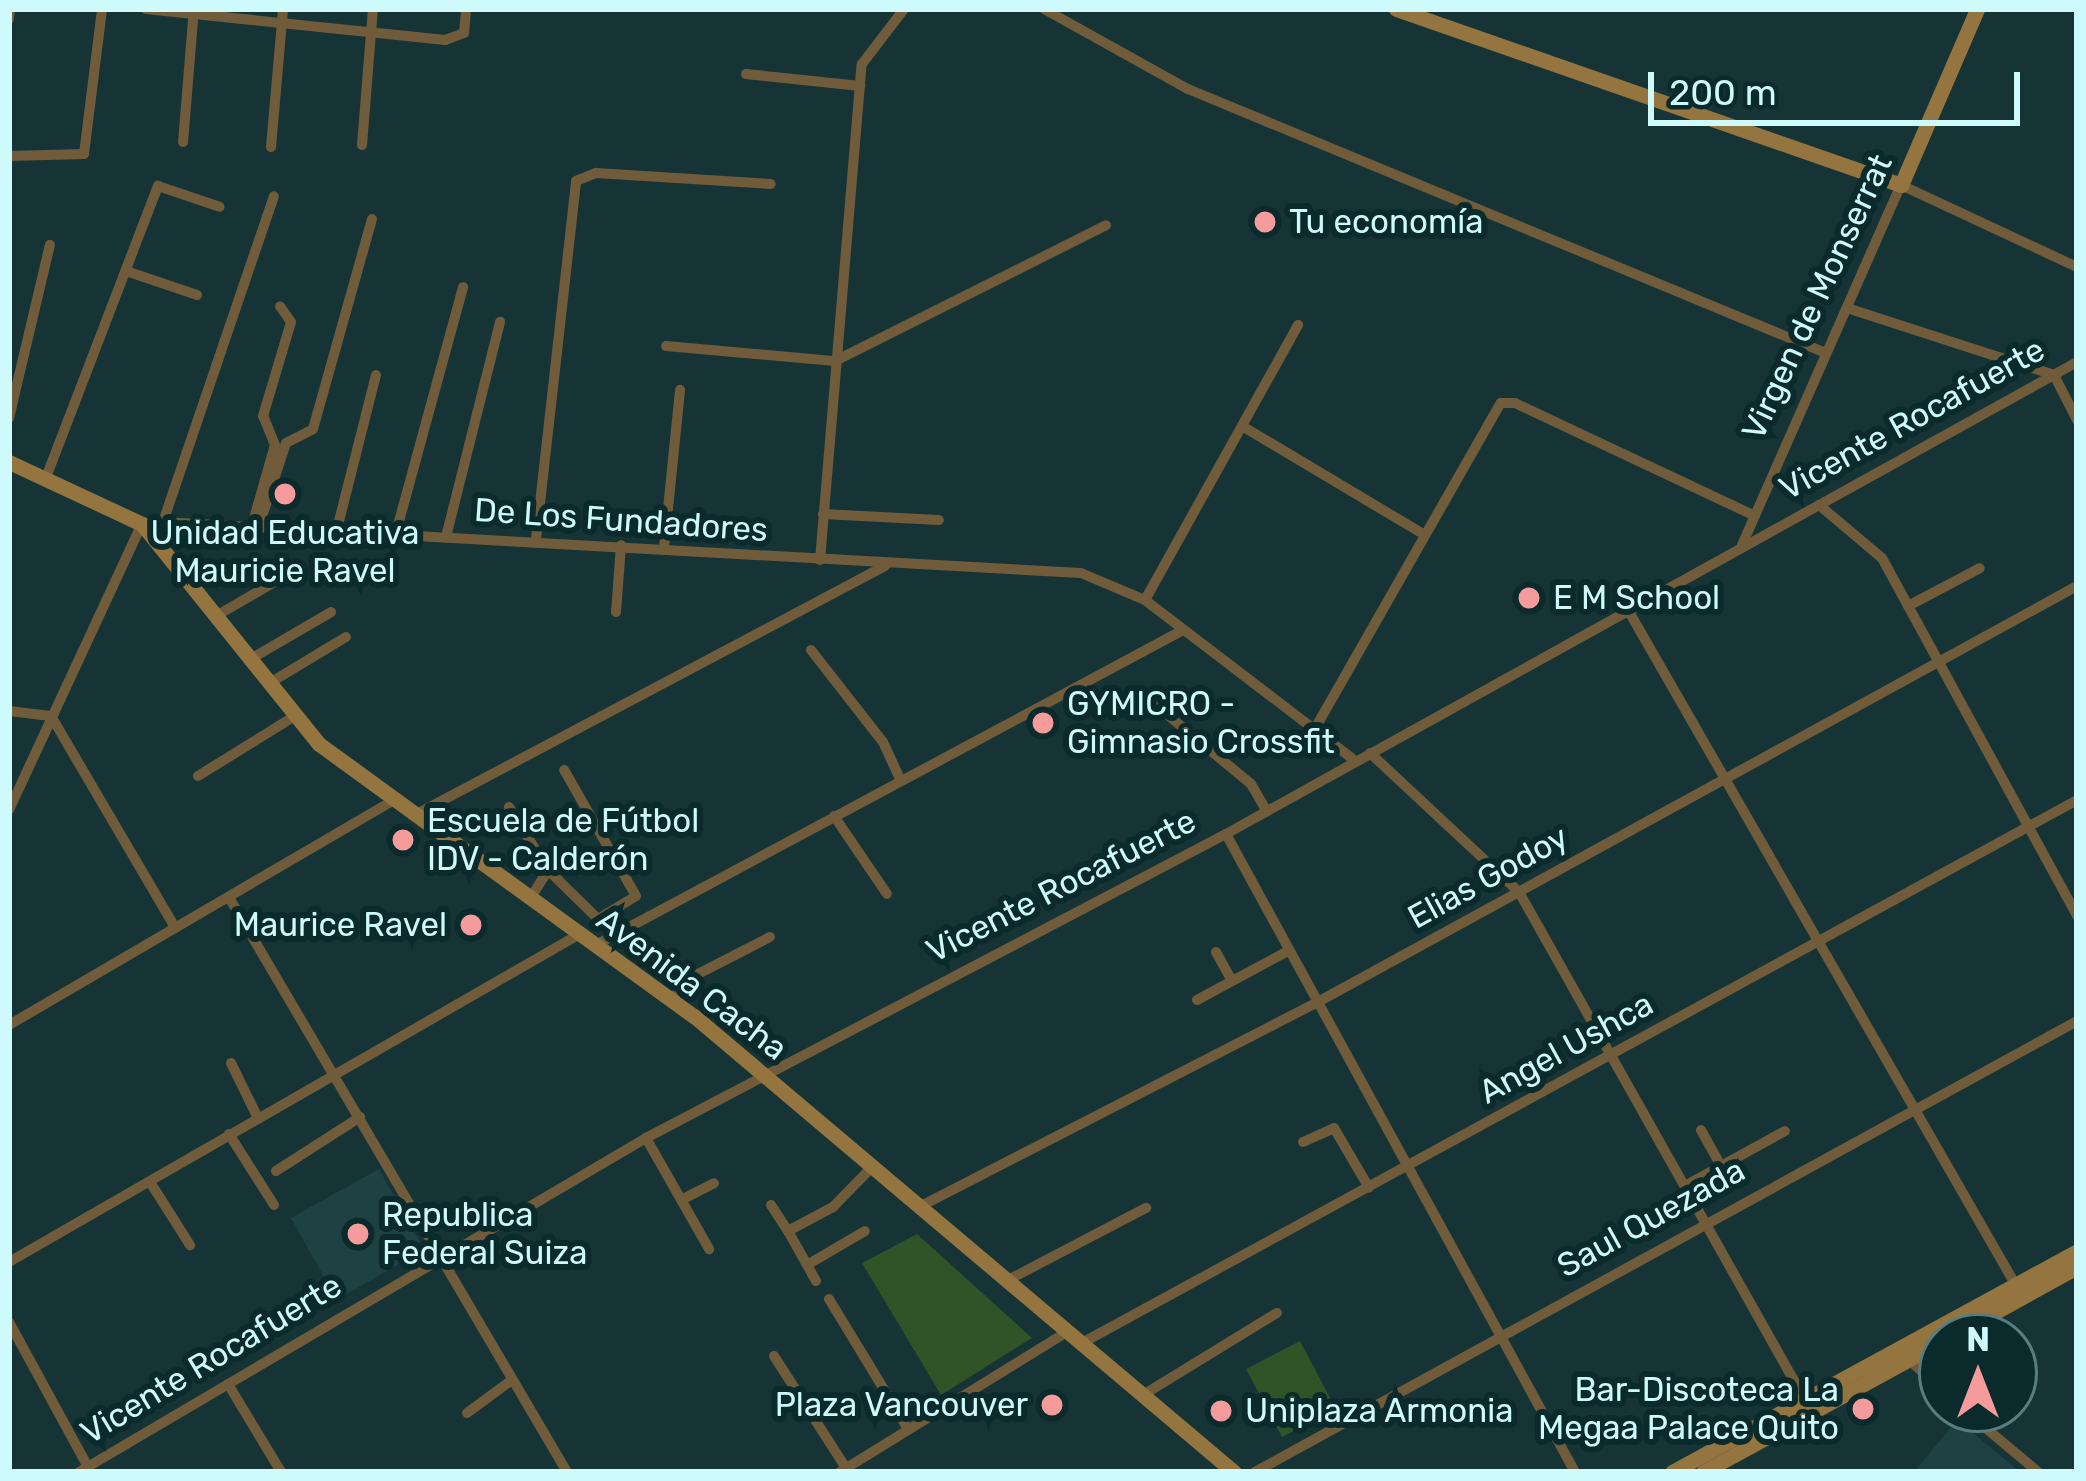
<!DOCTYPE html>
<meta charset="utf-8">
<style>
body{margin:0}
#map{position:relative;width:2086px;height:1481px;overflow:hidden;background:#163436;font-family:Rubik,sans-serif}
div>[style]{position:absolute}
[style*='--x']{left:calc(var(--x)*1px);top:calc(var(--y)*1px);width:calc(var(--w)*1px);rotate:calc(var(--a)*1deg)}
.built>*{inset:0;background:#1e4244}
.green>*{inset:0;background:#305327}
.street>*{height:10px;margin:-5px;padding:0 5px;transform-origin:5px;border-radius:5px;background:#705c3b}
.secondary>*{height:15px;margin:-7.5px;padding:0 7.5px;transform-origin:7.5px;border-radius:7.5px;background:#94743f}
.dots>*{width:33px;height:33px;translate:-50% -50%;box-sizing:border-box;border:6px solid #0b2a2c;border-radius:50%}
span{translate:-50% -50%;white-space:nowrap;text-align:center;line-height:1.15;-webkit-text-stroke:12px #0b2a2c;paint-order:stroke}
.poi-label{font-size:33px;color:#cefafc}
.left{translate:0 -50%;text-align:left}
.right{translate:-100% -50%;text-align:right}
.street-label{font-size:33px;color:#cefafc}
.frame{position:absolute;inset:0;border:12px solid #cefafc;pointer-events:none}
.north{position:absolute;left:1918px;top:1313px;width:120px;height:120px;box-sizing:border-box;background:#0b2a2c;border:3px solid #597d7f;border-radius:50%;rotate:0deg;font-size:33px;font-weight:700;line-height:48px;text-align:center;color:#cefafc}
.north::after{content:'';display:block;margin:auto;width:42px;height:54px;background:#f59b9b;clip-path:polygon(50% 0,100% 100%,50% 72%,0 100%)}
.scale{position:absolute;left:1648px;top:72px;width:372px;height:54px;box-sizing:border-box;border:6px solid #cefafc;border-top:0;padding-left:15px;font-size:36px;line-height:42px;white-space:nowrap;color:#cefafc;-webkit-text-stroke:9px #0b2a2c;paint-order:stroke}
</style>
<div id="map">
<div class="built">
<div style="clip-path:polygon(379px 1169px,424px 1249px,337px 1300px,291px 1218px)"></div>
<div style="clip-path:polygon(1957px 1420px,2020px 1472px,1914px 1472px)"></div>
</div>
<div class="green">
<div style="clip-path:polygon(917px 1234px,1032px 1338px,941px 1395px,862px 1263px)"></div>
<div style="clip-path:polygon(1300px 1341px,1336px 1409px,1282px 1437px,1246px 1369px)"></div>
</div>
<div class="street">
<div style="--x:146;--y:9;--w:301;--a:5.9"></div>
<div style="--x:445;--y:40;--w:20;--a:-20"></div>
<div style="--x:464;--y:33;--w:24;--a:-85"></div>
<div style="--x:1044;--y:9;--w:165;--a:29.1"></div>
<div style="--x:1188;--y:89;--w:690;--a:22.48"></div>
<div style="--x:9;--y:19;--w:10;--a:-84"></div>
<div style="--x:746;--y:74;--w:115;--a:6"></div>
<div style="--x:183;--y:142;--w:133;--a:-85.3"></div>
<div style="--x:362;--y:145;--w:136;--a:-85.4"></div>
<div style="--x:271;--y:147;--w:139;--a:-85"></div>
<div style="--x:9;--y:156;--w:75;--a:-1.5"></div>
<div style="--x:84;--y:154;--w:146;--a:-82.9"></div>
<div style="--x:126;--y:271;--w:75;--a:18.7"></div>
<div style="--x:1847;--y:308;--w:218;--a:17.9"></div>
<div style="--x:2054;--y:375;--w:51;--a:62.9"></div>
<div style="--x:666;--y:346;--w:170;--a:5.1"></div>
<div style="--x:835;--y:361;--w:303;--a:-26.6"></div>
<div style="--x:9;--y:418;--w:178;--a:-76.7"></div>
<div style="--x:1242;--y:426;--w:211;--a:30.8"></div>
<div style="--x:47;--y:475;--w:310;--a:-69"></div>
<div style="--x:158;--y:186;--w:65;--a:18.7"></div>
<div style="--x:1819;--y:505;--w:82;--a:40.1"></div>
<div style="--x:1882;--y:558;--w:408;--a:61.4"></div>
<div style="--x:823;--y:514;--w:116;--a:3"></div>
<div style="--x:163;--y:522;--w:344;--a:-71.2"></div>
<div style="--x:251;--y:529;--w:87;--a:-74.1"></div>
<div style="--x:275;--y:445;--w:31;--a:-112"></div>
<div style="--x:263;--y:416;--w:98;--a:-73.4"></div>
<div style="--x:291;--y:322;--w:19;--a:-125"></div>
<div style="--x:258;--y:529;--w:90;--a:-72"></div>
<div style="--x:286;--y:443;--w:30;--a:-27"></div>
<div style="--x:313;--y:429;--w:218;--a:-74.3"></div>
<div style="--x:336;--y:533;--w:163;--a:-75.8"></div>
<div style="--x:395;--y:536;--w:258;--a:-74.7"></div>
<div style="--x:446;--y:537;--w:222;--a:-75.9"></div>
<div style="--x:536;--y:539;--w:360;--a:-83.6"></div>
<div style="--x:576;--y:181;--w:22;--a:-22"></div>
<div style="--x:596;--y:173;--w:175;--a:3.6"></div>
<div style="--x:1742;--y:545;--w:394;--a:-66.2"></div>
<div style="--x:1901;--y:185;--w:194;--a:25"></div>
<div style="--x:664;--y:548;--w:159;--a:-84.2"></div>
<div style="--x:820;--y:560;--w:498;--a:-85.2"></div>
<div style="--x:862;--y:64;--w:69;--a:-52.6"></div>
<div style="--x:1145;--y:600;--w:315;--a:-60.9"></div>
<div style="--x:1908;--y:606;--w:81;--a:-27.8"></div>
<div style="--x:1628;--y:610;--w:783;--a:60.13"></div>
<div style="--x:616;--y:612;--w:67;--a:-85.7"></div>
<div style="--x:216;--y:616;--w:91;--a:-30.2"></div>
<div style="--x:811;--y:650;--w:117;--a:52"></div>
<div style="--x:883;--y:742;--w:43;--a:65.2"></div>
<div style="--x:249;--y:660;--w:95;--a:-30.3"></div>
<div style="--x:268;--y:684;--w:91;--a:-31.1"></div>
<div style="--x:1157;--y:706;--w:122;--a:39.7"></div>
<div style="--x:1251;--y:784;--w:30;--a:60"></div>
<div style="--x:9;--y:711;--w:42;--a:6.8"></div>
<div style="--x:51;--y:716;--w:245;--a:59.6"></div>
<div style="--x:1313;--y:732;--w:379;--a:-60.3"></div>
<div style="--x:1501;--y:403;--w:14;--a:0"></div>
<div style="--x:1515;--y:403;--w:259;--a:25.2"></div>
<div style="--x:1370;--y:753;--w:204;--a:43"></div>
<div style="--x:1519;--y:892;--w:585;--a:60.63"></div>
<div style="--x:198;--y:776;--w:112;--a:-31.8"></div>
<div style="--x:509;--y:807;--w:74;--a:58.2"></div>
<div style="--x:9;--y:810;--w:315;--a:-65.1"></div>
<div style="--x:142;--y:524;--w:21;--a:-5"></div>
<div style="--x:163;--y:522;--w:919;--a:3.18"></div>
<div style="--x:1081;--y:573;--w:69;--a:22.9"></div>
<div style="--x:1145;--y:600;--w:260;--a:37.4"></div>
<div style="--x:413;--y:816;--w:534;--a:-27.91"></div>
<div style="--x:834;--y:816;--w:94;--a:55.8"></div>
<div style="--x:1226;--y:834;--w:727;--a:61.32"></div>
<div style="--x:230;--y:899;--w:665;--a:59.54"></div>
<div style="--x:530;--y:899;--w:34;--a:-58"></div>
<div style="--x:548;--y:870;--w:70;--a:44.4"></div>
<div style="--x:598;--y:919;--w:44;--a:-31.2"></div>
<div style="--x:636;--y:896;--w:145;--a:-119.7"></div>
<div style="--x:594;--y:946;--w:668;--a:-28.21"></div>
<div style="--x:1216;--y:952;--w:33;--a:61"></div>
<div style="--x:670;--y:999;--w:35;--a:-43"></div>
<div style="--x:696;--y:975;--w:83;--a:-27.2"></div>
<div style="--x:1197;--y:1000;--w:103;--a:-28.3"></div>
<div style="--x:9;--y:1025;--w:441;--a:-30.3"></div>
<div style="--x:231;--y:1063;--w:59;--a:63.9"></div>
<div style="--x:1701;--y:1130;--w:41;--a:60.9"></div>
<div style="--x:229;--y:1134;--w:84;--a:57.6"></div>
<div style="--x:646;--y:1138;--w:128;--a:60.4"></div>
<div style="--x:1303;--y:1142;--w:34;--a:-24"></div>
<div style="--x:1334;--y:1128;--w:69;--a:59.7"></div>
<div style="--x:276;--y:1171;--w:100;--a:-32.7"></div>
<div style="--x:150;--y:1182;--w:75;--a:57.6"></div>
<div style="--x:1685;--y:1186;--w:114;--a:-28.8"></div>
<div style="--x:681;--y:1200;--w:37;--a:-27"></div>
<div style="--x:771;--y:1205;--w:31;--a:57"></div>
<div style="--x:921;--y:1206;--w:444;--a:-27.2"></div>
<div style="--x:1316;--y:1003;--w:868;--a:-28.72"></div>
<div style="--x:9;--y:1262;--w:656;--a:-29.89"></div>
<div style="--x:807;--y:1265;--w:67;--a:-30.4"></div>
<div style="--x:1008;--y:1280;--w:156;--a:-27.6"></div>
<div style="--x:816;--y:1281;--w:57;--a:-119.2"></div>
<div style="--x:788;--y:1231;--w:51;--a:-28.1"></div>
<div style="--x:833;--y:1207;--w:57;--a:-45.7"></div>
<div style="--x:829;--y:1299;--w:152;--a:58.7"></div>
<div style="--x:9;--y:1322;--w:165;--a:61.4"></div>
<div style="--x:1082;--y:1343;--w:1134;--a:-28.62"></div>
<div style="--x:774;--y:1356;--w:133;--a:57.3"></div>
<div style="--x:1905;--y:1356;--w:50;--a:42.6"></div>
<div style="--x:228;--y:1384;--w:103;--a:58.9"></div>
<div style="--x:1143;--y:1395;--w:157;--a:-31.5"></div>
<div style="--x:1963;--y:1409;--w:98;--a:40"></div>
<div style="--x:467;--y:1413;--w:56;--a:-36.3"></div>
<div style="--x:79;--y:1472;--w:658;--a:-30.5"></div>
<div style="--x:646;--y:1138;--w:655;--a:-27.66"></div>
<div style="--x:1226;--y:834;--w:973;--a:-29.01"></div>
<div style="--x:840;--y:1472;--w:268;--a:-31.7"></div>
<div style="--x:1255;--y:1472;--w:938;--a:-28.75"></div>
</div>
<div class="secondary">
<div style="--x:1396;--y:9;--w:535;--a:19.21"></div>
<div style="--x:1901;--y:185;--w:192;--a:-66.6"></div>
<div style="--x:9;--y:462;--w:147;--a:25"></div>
<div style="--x:142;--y:524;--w:282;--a:51.2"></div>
<div style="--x:319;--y:744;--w:463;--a:36"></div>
<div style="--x:694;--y:1016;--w:707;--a:40.18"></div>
<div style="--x:1950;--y:1337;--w:145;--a:-28.9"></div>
<div style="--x:1672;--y:1472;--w:461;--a:-28.6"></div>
<div style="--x:1703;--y:1472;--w:273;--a:-28.7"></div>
</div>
<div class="dots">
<div style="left:1265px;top:222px;background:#f59b9b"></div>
<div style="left:285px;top:494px;background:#f59b9b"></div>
<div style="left:1529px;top:598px;background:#f59b9b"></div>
<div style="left:1043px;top:723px;background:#f59b9b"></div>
<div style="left:403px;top:840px;background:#f59b9b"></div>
<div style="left:471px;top:925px;background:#f59b9b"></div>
<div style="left:358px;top:1234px;background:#f59b9b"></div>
<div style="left:1052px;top:1405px;background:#f59b9b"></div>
<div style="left:1863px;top:1409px;background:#f59b9b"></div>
<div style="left:1221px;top:1411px;background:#f59b9b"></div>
</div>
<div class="poi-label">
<span class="left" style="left:1289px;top:222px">Tu economía</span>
<span style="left:285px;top:552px">Unidad Educativa<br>Mauricie Ravel</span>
<span class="left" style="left:1553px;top:598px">E M School</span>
<span class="left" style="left:1067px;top:723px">GYMICRO -<br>Gimnasio Crossfit</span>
<span class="left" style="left:427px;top:840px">Escuela de Fútbol<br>IDV - Calderón</span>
<span class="right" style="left:447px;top:925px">Maurice Ravel</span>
<span class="left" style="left:382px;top:1234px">Republica<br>Federal Suiza</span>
<span class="right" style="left:1839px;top:1409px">Bar-Discoteca La<br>Megaa Palace Quito</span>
<span class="right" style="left:1028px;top:1405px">Plaza Vancouver</span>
<span class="left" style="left:1245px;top:1411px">Uniplaza Armonia</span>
</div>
<div class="street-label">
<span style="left:1817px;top:297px;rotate:-65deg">Virgen de Monserrat</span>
<span style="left:1912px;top:419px;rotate:-29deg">Vicente Rocafuerte</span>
<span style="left:621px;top:520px;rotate:4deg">De Los Fundadores</span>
<span style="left:1488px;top:877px;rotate:-29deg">Elias Godoy</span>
<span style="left:1061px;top:886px;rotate:-27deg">Vicente Rocafuerte</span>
<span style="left:692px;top:984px;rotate:37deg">Avenida Cacha</span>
<span style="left:1566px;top:1048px;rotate:-29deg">Angel Ushca</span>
<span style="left:1651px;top:1218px;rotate:-29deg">Saul Quezada</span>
<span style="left:211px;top:1359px;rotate:-31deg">Vicente Rocafuerte</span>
</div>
<div class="frame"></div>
<div class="north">N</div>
<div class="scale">200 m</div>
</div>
